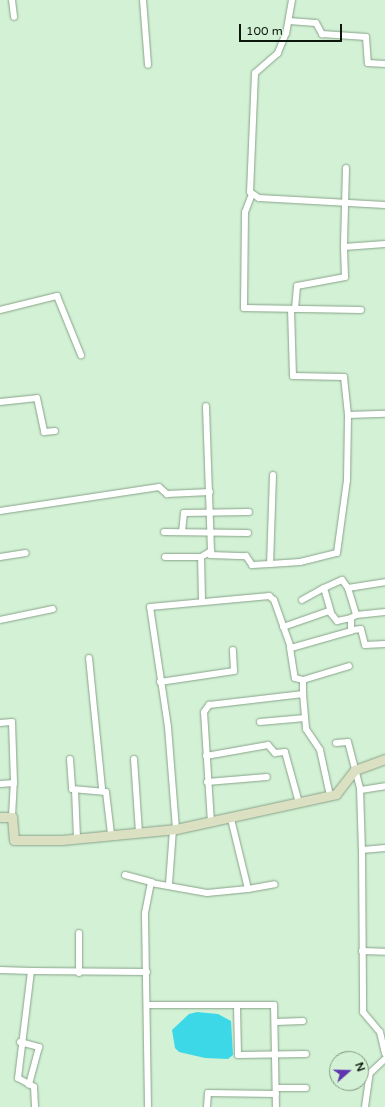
<!DOCTYPE html>
<style>
body{margin:0}
#map{position:relative;width:385px;height:1107px;overflow:hidden;background:#d3f1d5;font-family:"Varela Round",sans-serif}
div>[style]{position:absolute}
[style*='--x']{left:calc(var(--x)*1px);top:calc(var(--y)*1px);width:calc(var(--w)*1px);rotate:calc(var(--a)*1deg)}
.water>*{inset:0;background:#3dd8e8}
.roads{filter:drop-shadow(0 0 1px #87a389) drop-shadow(0 0 1px #87a389)}
.street>*{height:6px;margin:-3px;padding:0 3px;transform-origin:3px;border-radius:3px;background:#fff}
.secondary>*{height:9px;margin:-4.5px;padding:0 4.5px;transform-origin:4.5px;border-radius:4.5px;background:#dbe0c2}
span{translate:-50% -50%;white-space:nowrap;text-align:center;line-height:1.15;-webkit-text-stroke:4px #d3f1d5;paint-order:stroke}
.north{position:absolute;left:329px;top:1051px;width:40px;height:40px;box-sizing:border-box;background:#d3f1d5;border:1px solid #849a85;border-radius:50%;rotate:70deg;font-size:11px;font-weight:700;line-height:16px;text-align:center;color:#0d170e}
.north::after{content:'';display:block;margin:auto;width:14px;height:18px;background:#5f36ae;clip-path:polygon(50% 0,100% 100%,50% 72%,0 100%)}
.scale{position:absolute;left:239px;top:24px;width:103px;height:18px;box-sizing:border-box;border:2px solid #0d170e;border-top:0;padding-left:5px;font-size:12px;line-height:14px;white-space:nowrap;color:#0d170e;-webkit-text-stroke:3px #d3f1d5;paint-order:stroke}
</style>
<div id="map">
<div class="water">
<div style="clip-path:polygon(197px 1012px,218px 1014px,231px 1021px,233px 1055px,228px 1059px,205px 1058px,179px 1052px,175px 1048px,172px 1030px,189px 1014px)"></div>
</div>
<div class="roads">
<div class="street">
<div style="--x:12;--y:0;--w:17;--a:83"></div>
<div style="--x:143;--y:0;--w:65;--a:85.6"></div>
<div style="--x:292;--y:0;--w:34;--a:100"></div>
<div style="--x:286;--y:33;--w:22;--a:112"></div>
<div style="--x:278;--y:53;--w:30;--a:139"></div>
<div style="--x:255;--y:73;--w:119;--a:92.4"></div>
<div style="--x:250;--y:192;--w:11;--a:34"></div>
<div style="--x:259;--y:198;--w:126;--a:3.2"></div>
<div style="--x:289;--y:21;--w:27;--a:4"></div>
<div style="--x:316;--y:23;--w:13;--a:61"></div>
<div style="--x:322;--y:34;--w:44;--a:3.9"></div>
<div style="--x:366;--y:37;--w:26;--a:86"></div>
<div style="--x:368;--y:63;--w:17;--a:3"></div>
<div style="--x:346;--y:168;--w:79;--a:91.5"></div>
<div style="--x:344;--y:247;--w:41;--a:-4.2"></div>
<div style="--x:252;--y:194;--w:19;--a:111"></div>
<div style="--x:245;--y:212;--w:96;--a:90.6"></div>
<div style="--x:244;--y:308;--w:117;--a:1"></div>
<div style="--x:291;--y:309;--w:67;--a:88.3"></div>
<div style="--x:293;--y:376;--w:51;--a:1.1"></div>
<div style="--x:344;--y:377;--w:38;--a:84"></div>
<div style="--x:295;--y:309;--w:23;--a:-85"></div>
<div style="--x:297;--y:286;--w:49;--a:-10.6"></div>
<div style="--x:345;--y:277;--w:30;--a:-92"></div>
<div style="--x:0;--y:310;--w:59;--a:-13.8"></div>
<div style="--x:57;--y:296;--w:64;--a:67.9"></div>
<div style="--x:0;--y:402;--w:37;--a:-6"></div>
<div style="--x:37;--y:398;--w:35;--a:78"></div>
<div style="--x:44;--y:432;--w:11;--a:-5"></div>
<div style="--x:273;--y:475;--w:89;--a:91.9"></div>
<div style="--x:270;--y:564;--w:30;--a:-4"></div>
<div style="--x:300;--y:562;--w:38;--a:-14"></div>
<div style="--x:337;--y:553;--w:74;--a:-82.2"></div>
<div style="--x:347;--y:480;--w:65;--a:-89.1"></div>
<div style="--x:348;--y:415;--w:37;--a:-2"></div>
<div style="--x:0;--y:511;--w:161;--a:-8.6"></div>
<div style="--x:159;--y:487;--w:11;--a:41"></div>
<div style="--x:167;--y:494;--w:43;--a:-2.7"></div>
<div style="--x:164;--y:532;--w:84;--a:0.7"></div>
<div style="--x:182;--y:532;--w:19;--a:-84"></div>
<div style="--x:184;--y:513;--w:65;--a:-0.9"></div>
<div style="--x:210;--y:555;--w:36;--a:2"></div>
<div style="--x:246;--y:556;--w:11;--a:56"></div>
<div style="--x:252;--y:565;--w:18;--a:-3"></div>
<div style="--x:0;--y:557;--w:26;--a:-9"></div>
<div style="--x:165;--y:557;--w:36;--a:0"></div>
<div style="--x:324;--y:588;--w:20;--a:-24"></div>
<div style="--x:342;--y:580;--w:10;--a:53"></div>
<div style="--x:348;--y:588;--w:37;--a:-9"></div>
<div style="--x:348;--y:588;--w:28;--a:73"></div>
<div style="--x:202;--y:600;--w:43;--a:-91.3"></div>
<div style="--x:201;--y:557;--w:12;--a:-31"></div>
<div style="--x:211;--y:551;--w:145;--a:-92"></div>
<div style="--x:302;--y:600;--w:25;--a:-29"></div>
<div style="--x:324;--y:588;--w:25;--a:74"></div>
<div style="--x:0;--y:620;--w:54;--a:-11.7"></div>
<div style="--x:283;--y:627;--w:49;--a:-19.2"></div>
<div style="--x:329;--y:611;--w:13;--a:51"></div>
<div style="--x:337;--y:621;--w:14;--a:-12"></div>
<div style="--x:353;--y:630;--w:8;--a:-7"></div>
<div style="--x:361;--y:629;--w:16;--a:76"></div>
<div style="--x:365;--y:645;--w:20;--a:-3"></div>
<div style="--x:290;--y:648;--w:30;--a:81"></div>
<div style="--x:295;--y:678;--w:8;--a:14"></div>
<div style="--x:303;--y:680;--w:14;--a:90"></div>
<div style="--x:89;--y:658;--w:132;--a:84.3"></div>
<div style="--x:303;--y:680;--w:48;--a:-16.9"></div>
<div style="--x:160;--y:682;--w:75;--a:-8.5"></div>
<div style="--x:234;--y:671;--w:21;--a:-93"></div>
<div style="--x:260;--y:722;--w:45;--a:-5.1"></div>
<div style="--x:0;--y:723;--w:12;--a:-5"></div>
<div style="--x:12;--y:722;--w:61;--a:88.1"></div>
<div style="--x:14;--y:783;--w:14;--a:176"></div>
<div style="--x:336;--y:743;--w:12;--a:-5"></div>
<div style="--x:348;--y:742;--w:48;--a:75.4"></div>
<div style="--x:360;--y:788;--w:62;--a:88.2"></div>
<div style="--x:362;--y:850;--w:23;--a:-5"></div>
<div style="--x:206;--y:756;--w:63;--a:-10.1"></div>
<div style="--x:268;--y:745;--w:11;--a:49"></div>
<div style="--x:275;--y:753;--w:10;--a:-6"></div>
<div style="--x:285;--y:752;--w:53;--a:74.6"></div>
<div style="--x:70;--y:759;--w:30;--a:86"></div>
<div style="--x:72;--y:789;--w:34;--a:5"></div>
<div style="--x:106;--y:792;--w:42;--a:83.2"></div>
<div style="--x:134;--y:759;--w:73;--a:86.1"></div>
<div style="--x:207;--y:782;--w:60;--a:-4.8"></div>
<div style="--x:75;--y:790;--w:48;--a:87.6"></div>
<div style="--x:361;--y:790;--w:24;--a:-9"></div>
<div style="--x:12;--y:817;--w:34;--a:-87"></div>
<div style="--x:231;--y:819;--w:72;--a:76.3"></div>
<div style="--x:248;--y:889;--w:27;--a:-10"></div>
<div style="--x:211;--y:823;--w:111;--a:-93.6"></div>
<div style="--x:204;--y:712;--w:9;--a:-54"></div>
<div style="--x:209;--y:705;--w:95;--a:-6.7"></div>
<div style="--x:303;--y:694;--w:35;--a:85"></div>
<div style="--x:306;--y:729;--w:25;--a:56"></div>
<div style="--x:320;--y:750;--w:47;--a:77.7"></div>
<div style="--x:176;--y:829;--w:102;--a:-94.5"></div>
<div style="--x:168;--y:727;--w:121;--a:-98.5"></div>
<div style="--x:150;--y:607;--w:120;--a:-5.3"></div>
<div style="--x:269;--y:596;--w:6;--a:39"></div>
<div style="--x:274;--y:600;--w:51;--a:70.5"></div>
<div style="--x:291;--y:648;--w:62;--a:-15.8"></div>
<div style="--x:351;--y:631;--w:13;--a:-90"></div>
<div style="--x:351;--y:618;--w:6;--a:-31"></div>
<div style="--x:356;--y:615;--w:29;--a:-6"></div>
<div style="--x:362;--y:850;--w:162;--a:89.6"></div>
<div style="--x:363;--y:1012;--w:26;--a:50"></div>
<div style="--x:380;--y:1032;--w:22;--a:77"></div>
<div style="--x:125;--y:875;--w:28;--a:15"></div>
<div style="--x:169;--y:884;--w:54;--a:-85.8"></div>
<div style="--x:362;--y:951;--w:23;--a:2"></div>
<div style="--x:0;--y:970;--w:31;--a:2"></div>
<div style="--x:31;--y:971;--w:108;--a:96.9"></div>
<div style="--x:18;--y:1078;--w:18;--a:29"></div>
<div style="--x:34;--y:1087;--w:20;--a:87"></div>
<div style="--x:31;--y:971;--w:116;--a:0.5"></div>
<div style="--x:79;--y:973;--w:40;--a:-90"></div>
<div style="--x:147;--y:1005;--w:127;--a:0"></div>
<div style="--x:274;--y:1005;--w:102;--a:88.9"></div>
<div style="--x:237;--y:1006;--w:49;--a:88.8"></div>
<div style="--x:238;--y:1055;--w:68;--a:-0.8"></div>
<div style="--x:276;--y:1022;--w:27;--a:-2"></div>
<div style="--x:20;--y:1042;--w:20;--a:15"></div>
<div style="--x:39;--y:1047;--w:39;--a:105"></div>
<div style="--x:276;--y:1088;--w:30;--a:0"></div>
<div style="--x:148;--y:1107;--w:194;--a:-90.9"></div>
<div style="--x:145;--y:913;--w:31;--a:-79"></div>
<div style="--x:151;--y:883;--w:57;--a:10.1"></div>
<div style="--x:207;--y:893;--w:41;--a:-5.6"></div>
<div style="--x:207;--y:1107;--w:14;--a:-86"></div>
<div style="--x:208;--y:1093;--w:68;--a:0.8"></div>
<div style="--x:365;--y:1107;--w:34;--a:-82"></div>
<div style="--x:370;--y:1073;--w:21;--a:-43"></div>
</div>
<div class="secondary">
<div style="--x:0;--y:817;--w:12;--a:0"></div>
<div style="--x:12;--y:817;--w:23;--a:85"></div>
<div style="--x:14;--y:840;--w:48;--a:0"></div>
<div style="--x:62;--y:840;--w:115;--a:-5.5"></div>
<div style="--x:176;--y:829;--w:164;--a:-12.3"></div>
<div style="--x:336;--y:794;--w:31;--a:-52"></div>
<div style="--x:355;--y:770;--w:32;--a:-20"></div>
</div>
</div>
<div class="north">N</div>
<div class="scale">100 m</div>
</div>
